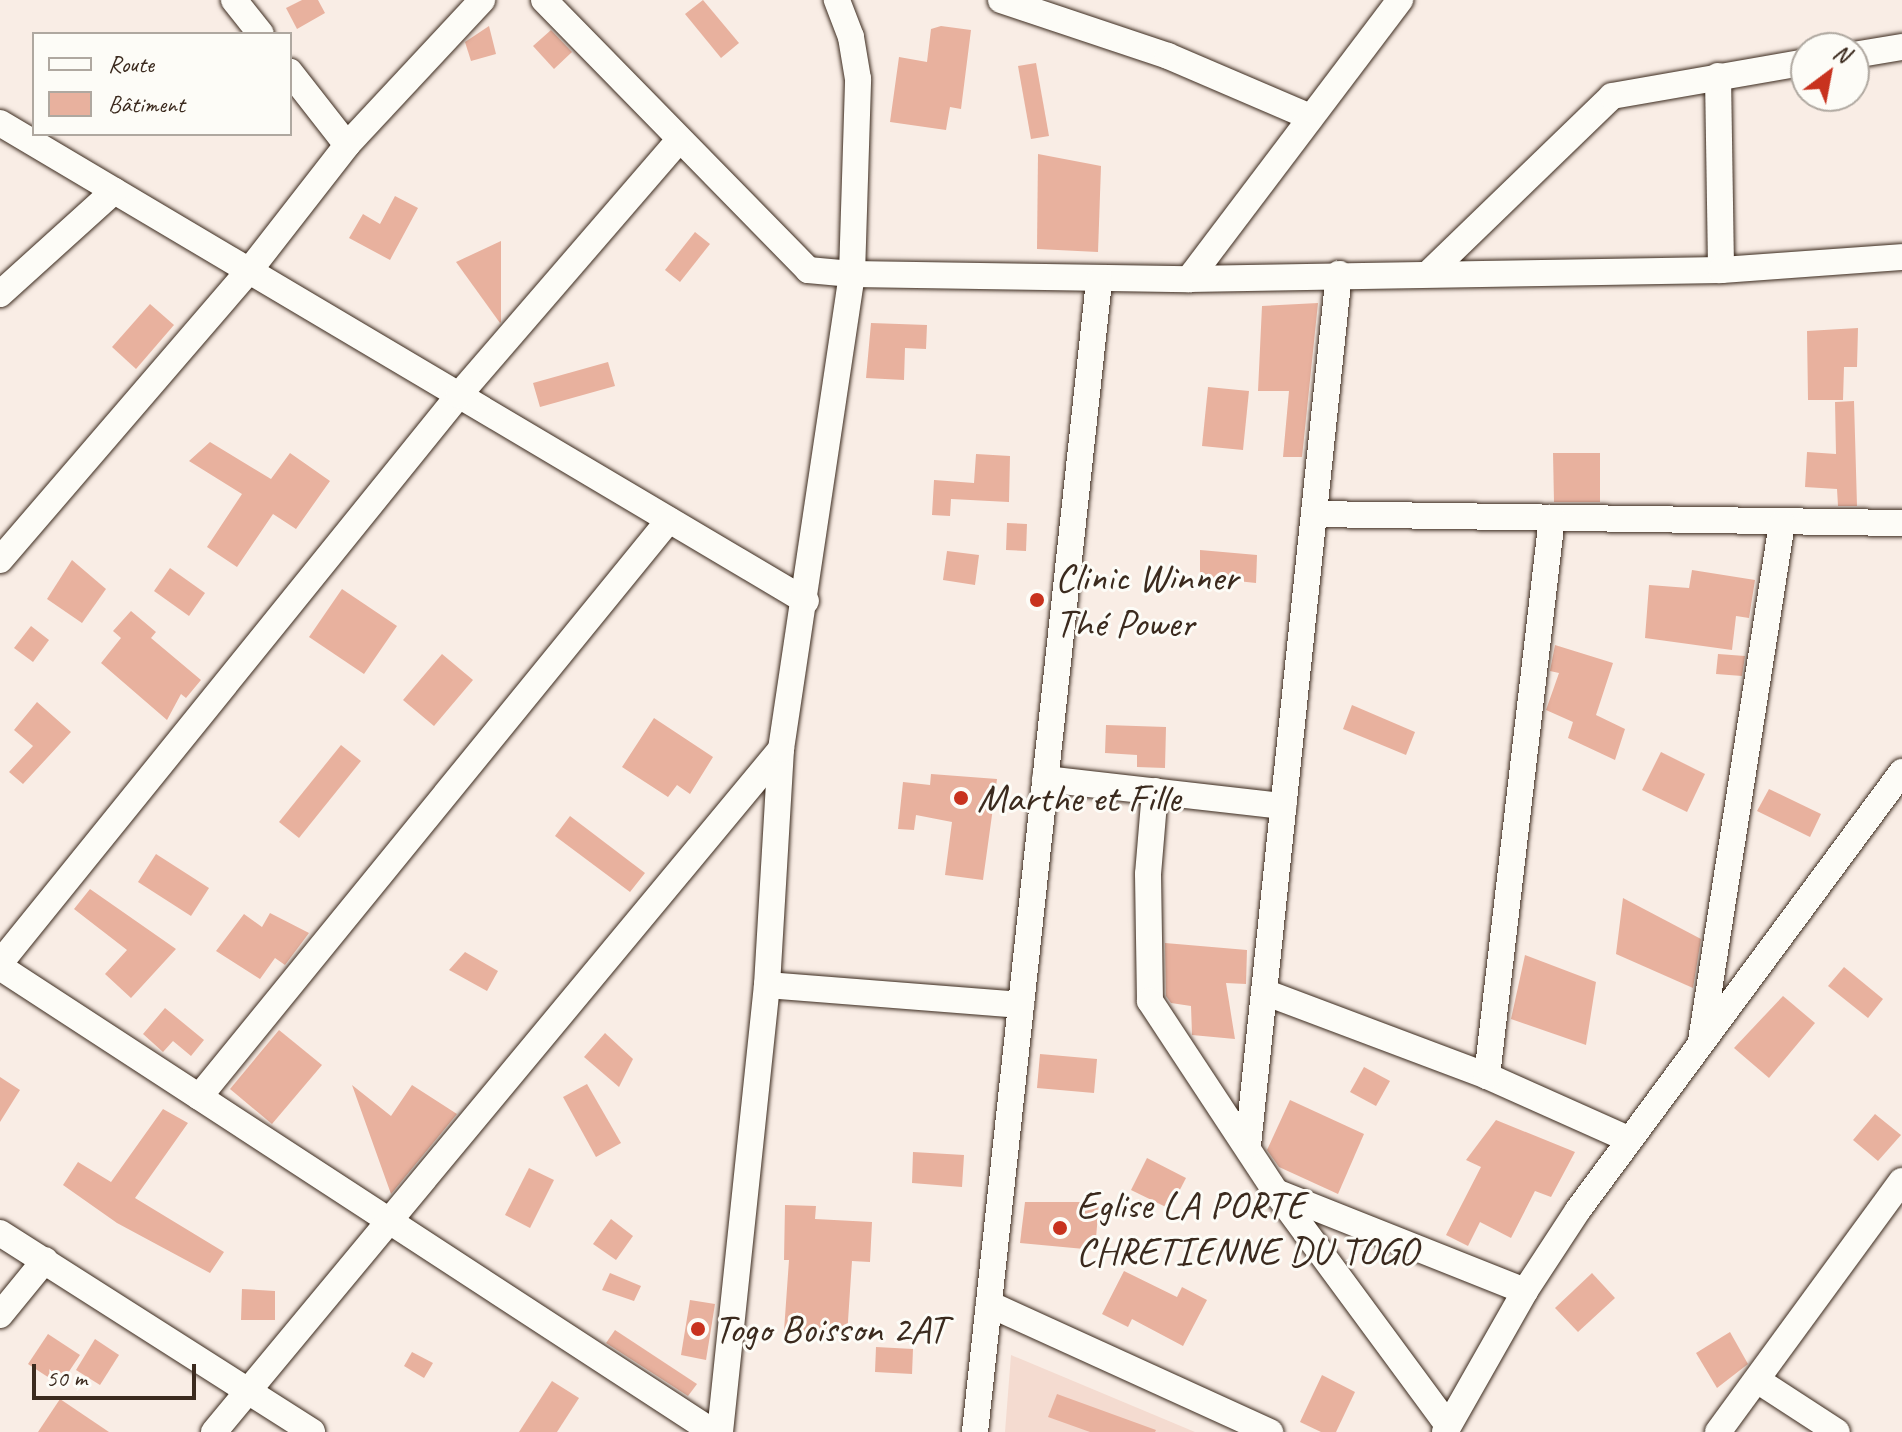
<!DOCTYPE html>
<meta charset="utf-8">
<style>
body{margin:0}
#map{position:relative;width:1902px;height:1432px;overflow:hidden;background:#f9ede5;font-family:Caveat,sans-serif}
div>[style]{position:absolute}
[style*='--x']{left:calc(var(--x)*1px);top:calc(var(--y)*1px);width:calc(var(--w)*1px);rotate:calc(var(--a)*1deg)}
.built>*{inset:0;background:#f4dbd0}
.building>*{inset:0;background:#e8b19e}
.roads{filter:drop-shadow(0 0 2px #3b2a1e) drop-shadow(0 0 2px #3b2a1e)}
.street>*{height:26px;margin:-13px;padding:0 13px;transform-origin:13px;border-radius:13px;background:#fdfcf7}
.dots>*{width:22px;height:22px;translate:-50% -50%;box-sizing:border-box;border:4px solid #fdfcf7;border-radius:50%}
span{translate:-50% -50%;white-space:nowrap;text-align:center;line-height:1.15;-webkit-text-stroke:6px #fdfcf7;paint-order:stroke}
.poi-label{font-size:40px;color:#3b2a1e}
.left{translate:0 -50%;text-align:left}
.legend{position:absolute;left:32px;top:32px;width:260px;height:104px;box-sizing:border-box;background:#fdfcf7;border:2px solid #afa8a0;margin:0;padding:10px 14px;list-style:none;font-size:24px;color:#3b2a1e}
.legend li{display:flex;align-items:center;gap:16px;height:40px}
.legend b{width:40px;border:2px solid #afa8a0}
.north{position:absolute;left:1790px;top:32px;width:80px;height:80px;box-sizing:border-box;background:#fdfcf7;border:2px solid #afa8a0;border-radius:50%;rotate:32deg;font-size:22px;font-weight:700;line-height:32px;text-align:center;color:#3b2a1e}
.north::after{content:'';display:block;margin:auto;width:28px;height:36px;background:#c8321e;clip-path:polygon(50% 0,100% 100%,50% 72%,0 100%)}
.scale{position:absolute;left:32px;top:1364px;width:164px;height:36px;box-sizing:border-box;border:4px solid #3b2a1e;border-top:0;padding-left:10px;font-size:24px;line-height:28px;white-space:nowrap;color:#3b2a1e;-webkit-text-stroke:6px #fdfcf7;paint-order:stroke}
</style>
<div id="map">
<div class="built">
<div style="clip-path:polygon(1011px 1355px,1195px 1432px,1005px 1432px)"></div>
</div>
<div class="building">
<div style="clip-path:polygon(302px 0,318px 0,325px 13px,297px 29px,286px 8px)"></div>
<div style="clip-path:polygon(703px 0,739px 43px,721px 58px,685px 14px)"></div>
<div style="clip-path:polygon(489px 26px,496px 54px,471px 61px,465px 42px)"></div>
<div style="clip-path:polygon(941px 26px,971px 30px,961px 109px,950px 107px,946px 130px,890px 122px,899px 57px,927px 62px,931px 29px)"></div>
<div style="clip-path:polygon(551px 30px,572px 52px,554px 69px,533px 46px)"></div>
<div style="clip-path:polygon(1036px 63px,1049px 136px,1031px 139px,1018px 66px)"></div>
<div style="clip-path:polygon(1038px 154px,1101px 166px,1098px 252px,1037px 249px)"></div>
<div style="clip-path:polygon(395px 196px,418px 208px,390px 260px,349px 238px,363px 214px,380px 224px)"></div>
<div style="clip-path:polygon(695px 232px,710px 244px,680px 282px,665px 270px)"></div>
<div style="clip-path:polygon(501px 241px,501px 322px,500px 323px,456px 262px)"></div>
<div style="clip-path:polygon(1318px 303px,1302px 457px,1283px 457px,1289px 391px,1258px 391px,1262px 306px)"></div>
<div style="clip-path:polygon(150px 304px,174px 325px,136px 369px,112px 347px)"></div>
<div style="clip-path:polygon(871px 323px,927px 325px,926px 349px,905px 348px,904px 380px,866px 378px)"></div>
<div style="clip-path:polygon(1858px 328px,1857px 367px,1844px 367px,1843px 400px,1808px 400px,1807px 331px)"></div>
<div style="clip-path:polygon(608px 362px,615px 386px,540px 407px,533px 383px)"></div>
<div style="clip-path:polygon(1208px 387px,1249px 391px,1243px 450px,1202px 446px)"></div>
<div style="clip-path:polygon(1854px 401px,1857px 506px,1838px 506px,1837px 489px,1805px 487px,1807px 452px,1836px 454px,1835px 402px)"></div>
<div style="clip-path:polygon(210px 442px,271px 479px,290px 453px,330px 481px,296px 529px,273px 514px,237px 567px,207px 547px,242px 494px,189px 461px)"></div>
<div style="clip-path:polygon(1553px 453px,1600px 453px,1600px 502px,1554px 502px)"></div>
<div style="clip-path:polygon(976px 454px,1010px 456px,1009px 502px,951px 499px,950px 516px,932px 515px,934px 480px,974px 483px)"></div>
<div style="clip-path:polygon(1007px 523px,1027px 524px,1026px 551px,1006px 550px)"></div>
<div style="clip-path:polygon(1200px 550px,1257px 555px,1256px 583px,1200px 577px)"></div>
<div style="clip-path:polygon(947px 551px,979px 555px,975px 585px,943px 580px)"></div>
<div style="clip-path:polygon(72px 560px,106px 589px,82px 623px,47px 599px)"></div>
<div style="clip-path:polygon(170px 568px,205px 593px,189px 616px,154px 591px)"></div>
<div style="clip-path:polygon(1692px 570px,1755px 580px,1749px 618px,1736px 616px,1732px 650px,1645px 638px,1649px 585px,1689px 588px)"></div>
<div style="clip-path:polygon(342px 589px,397px 626px,364px 674px,309px 637px)"></div>
<div style="clip-path:polygon(131px 611px,156px 632px,151px 638px,201px 680px,186px 698px,181px 694px,167px 720px,101px 663px,121px 638px,113px 631px)"></div>
<div style="clip-path:polygon(31px 626px,49px 640px,33px 662px,14px 648px)"></div>
<div style="clip-path:polygon(1555px 645px,1613px 663px,1596px 715px,1625px 729px,1615px 760px,1568px 738px,1573px 722px,1546px 710px,1559px 673px,1550px 671px)"></div>
<div style="clip-path:polygon(442px 654px,473px 680px,434px 726px,403px 700px)"></div>
<div style="clip-path:polygon(1718px 654px,1745px 656px,1742px 676px,1716px 674px)"></div>
<div style="clip-path:polygon(37px 702px,71px 732px,23px 784px,9px 772px,33px 746px,14px 730px)"></div>
<div style="clip-path:polygon(1352px 705px,1415px 732px,1406px 755px,1343px 729px)"></div>
<div style="clip-path:polygon(654px 718px,713px 757px,690px 794px,677px 785px,668px 797px,622px 767px)"></div>
<div style="clip-path:polygon(1106px 725px,1166px 727px,1165px 768px,1137px 767px,1137px 755px,1105px 753px)"></div>
<div style="clip-path:polygon(341px 745px,361px 761px,299px 838px,279px 822px)"></div>
<div style="clip-path:polygon(1661px 752px,1705px 774px,1687px 812px,1642px 790px)"></div>
<div style="clip-path:polygon(931px 774px,997px 779px,983px 880px,945px 875px,952px 822px,916px 815px,914px 830px,898px 829px,903px 782px,930px 785px)"></div>
<div style="clip-path:polygon(1769px 789px,1821px 814px,1810px 837px,1757px 811px)"></div>
<div style="clip-path:polygon(570px 816px,645px 873px,630px 892px,555px 836px)"></div>
<div style="clip-path:polygon(156px 854px,209px 888px,191px 916px,138px 882px)"></div>
<div style="clip-path:polygon(90px 889px,176px 949px,131px 998px,105px 974px,127px 950px,74px 909px)"></div>
<div style="clip-path:polygon(1623px 898px,1701px 939px,1693px 988px,1616px 954px)"></div>
<div style="clip-path:polygon(270px 913px,309px 933px,285px 965px,275px 958px,260px 979px,216px 951px,244px 914px,262px 927px)"></div>
<div style="clip-path:polygon(1165px 943px,1247px 950px,1246px 984px,1226px 983px,1235px 1039px,1192px 1035px,1191px 1006px,1171px 1003px,1166px 996px)"></div>
<div style="clip-path:polygon(465px 952px,498px 971px,487px 991px,449px 970px)"></div>
<div style="clip-path:polygon(1525px 955px,1596px 982px,1586px 1045px,1511px 1019px)"></div>
<div style="clip-path:polygon(1844px 967px,1883px 999px,1868px 1018px,1828px 986px)"></div>
<div style="clip-path:polygon(1783px 996px,1815px 1023px,1769px 1078px,1734px 1048px)"></div>
<div style="clip-path:polygon(165px 1008px,204px 1040px,191px 1056px,173px 1041px,163px 1052px,143px 1034px)"></div>
<div style="clip-path:polygon(279px 1030px,322px 1065px,272px 1124px,230px 1089px)"></div>
<div style="clip-path:polygon(605px 1033px,633px 1059px,619px 1087px,584px 1057px)"></div>
<div style="clip-path:polygon(1040px 1054px,1097px 1059px,1094px 1093px,1037px 1088px)"></div>
<div style="clip-path:polygon(1364px 1067px,1390px 1081px,1376px 1106px,1350px 1092px)"></div>
<div style="clip-path:polygon(0 1077px,20px 1090px,0 1122px)"></div>
<div style="clip-path:polygon(587px 1084px,621px 1143px,596px 1157px,563px 1097px)"></div>
<div style="clip-path:polygon(352px 1085px,391px 1116px,412px 1085px,457px 1114px,391px 1194px)"></div>
<div style="clip-path:polygon(1290px 1100px,1364px 1134px,1338px 1194px,1279px 1167px,1267px 1150px)"></div>
<div style="clip-path:polygon(163px 1109px,188px 1123px,135px 1198px,224px 1252px,210px 1273px,117px 1223px,63px 1185px,78px 1162px,111px 1182px)"></div>
<div style="clip-path:polygon(1875px 1114px,1901px 1135px,1878px 1161px,1853px 1140px)"></div>
<div style="clip-path:polygon(1496px 1120px,1575px 1152px,1551px 1197px,1535px 1191px,1511px 1238px,1480px 1222px,1468px 1246px,1446px 1235px,1481px 1167px,1466px 1160px)"></div>
<div style="clip-path:polygon(913px 1152px,964px 1155px,962px 1187px,912px 1183px)"></div>
<div style="clip-path:polygon(1147px 1158px,1186px 1178px,1170px 1209px,1131px 1190px)"></div>
<div style="clip-path:polygon(529px 1168px,554px 1180px,530px 1228px,505px 1215px)"></div>
<div style="clip-path:polygon(1025px 1202px,1099px 1202px,1095px 1250px,1020px 1243px)"></div>
<div style="clip-path:polygon(785px 1205px,816px 1206px,815px 1219px,872px 1222px,870px 1262px,852px 1261px,847px 1336px,784px 1331px,789px 1260px,784px 1260px)"></div>
<div style="clip-path:polygon(611px 1219px,633px 1236px,616px 1260px,593px 1244px)"></div>
<div style="clip-path:polygon(1124px 1271px,1177px 1297px,1182px 1287px,1207px 1300px,1183px 1346px,1132px 1319px,1128px 1327px,1102px 1314px)"></div>
<div style="clip-path:polygon(610px 1273px,641px 1286px,634px 1301px,602px 1290px)"></div>
<div style="clip-path:polygon(1592px 1273px,1615px 1298px,1578px 1332px,1555px 1308px)"></div>
<div style="clip-path:polygon(242px 1289px,275px 1291px,275px 1320px,241px 1320px)"></div>
<div style="clip-path:polygon(690px 1300px,715px 1304px,706px 1360px,681px 1355px)"></div>
<div style="clip-path:polygon(615px 1330px,697px 1384px,688px 1396px,606px 1343px)"></div>
<div style="clip-path:polygon(1730px 1332px,1748px 1364px,1717px 1388px,1696px 1353px)"></div>
<div style="clip-path:polygon(48px 1334px,80px 1355px,60px 1385px,28px 1364px)"></div>
<div style="clip-path:polygon(95px 1339px,119px 1355px,100px 1385px,76px 1370px)"></div>
<div style="clip-path:polygon(876px 1347px,913px 1349px,912px 1374px,875px 1372px)"></div>
<div style="clip-path:polygon(412px 1352px,433px 1363px,424px 1378px,404px 1366px)"></div>
<div style="clip-path:polygon(1322px 1375px,1355px 1392px,1336px 1432px,1321px 1432px,1300px 1422px)"></div>
<div style="clip-path:polygon(552px 1381px,579px 1398px,557px 1432px,519px 1432px)"></div>
<div style="clip-path:polygon(1057px 1394px,1156px 1430px,1155px 1432px,1090px 1432px,1048px 1417px)"></div>
<div style="clip-path:polygon(60px 1399px,109px 1432px,38px 1432px)"></div>
</div>
<div class="roads">
<div class="street">
<div style="--x:234;--y:0;--w:43;--a:51.5"></div>
<div style="--x:544;--y:0;--w:378;--a:45.6"></div>
<div style="--x:808;--y:270;--w:44;--a:5.2"></div>
<div style="--x:852;--y:274;--w:195;--a:-88.2"></div>
<div style="--x:858;--y:79;--w:43;--a:-99.5"></div>
<div style="--x:851;--y:37;--w:40;--a:-111"></div>
<div style="--x:1001;--y:0;--w:176;--a:18.5"></div>
<div style="--x:1168;--y:56;--w:155;--a:23.2"></div>
<div style="--x:1854;--y:55;--w:49;--a:-9.5"></div>
<div style="--x:1718;--y:76;--w:194;--a:89.1"></div>
<div style="--x:0;--y:123;--w:937;--a:30.67"></div>
<div style="--x:347;--y:145;--w:198;--a:-47"></div>
<div style="--x:1430;--y:272;--w:253;--a:-44"></div>
<div style="--x:1612;--y:96;--w:197;--a:-9.9"></div>
<div style="--x:1189;--y:279;--w:350;--a:-52.9"></div>
<div style="--x:0;--y:294;--w:154;--a:-42.1"></div>
<div style="--x:1314;--y:514;--w:588;--a:0.88"></div>
<div style="--x:0;--y:560;--w:381;--a:-49.3"></div>
<div style="--x:249;--y:271;--w:160;--a:-52.1"></div>
<div style="--x:347;--y:145;--w:93;--a:-128"></div>
<div style="--x:1045;--y:779;--w:240;--a:6.5"></div>
<div style="--x:1155;--y:791;--w:83;--a:94.8"></div>
<div style="--x:1148;--y:874;--w:127;--a:89.1"></div>
<div style="--x:1150;--y:1001;--w:229;--a:56.6"></div>
<div style="--x:1276;--y:1192;--w:290;--a:53.6"></div>
<div style="--x:0;--y:963;--w:730;--a:-51.06"></div>
<div style="--x:459;--y:395;--w:335;--a:-49.2"></div>
<div style="--x:0;--y:967;--w:851;--a:33.11"></div>
<div style="--x:767;--y:985;--w:255;--a:4.5"></div>
<div style="--x:1264;--y:992;--w:238;--a:20.6"></div>
<div style="--x:1487;--y:1076;--w:154;--a:24.1"></div>
<div style="--x:1701;--y:1041;--w:524;--a:-81.11"></div>
<div style="--x:1487;--y:1076;--w:562;--a:-83.36"></div>
<div style="--x:199;--y:1097;--w:744;--a:-50.84"></div>
<div style="--x:1248;--y:1145;--w:876;--a:-84.04"></div>
<div style="--x:1276;--y:1192;--w:268;--a:21.7"></div>
<div style="--x:0;--y:1233;--w:370;--a:32.5"></div>
<div style="--x:989;--y:1304;--w:309;--a:24.5"></div>
<div style="--x:0;--y:1315;--w:71;--a:-50.7"></div>
<div style="--x:1757;--y:1380;--w:95;--a:33"></div>
<div style="--x:214;--y:1432;--w:888;--a:-50.3"></div>
<div style="--x:720;--y:1432;--w:449;--a:-84"></div>
<div style="--x:767;--y:985;--w:236;--a:-86.6"></div>
<div style="--x:781;--y:749;--w:480;--a:-81.5"></div>
<div style="--x:852;--y:274;--w:337;--a:0.9"></div>
<div style="--x:1189;--y:279;--w:532;--a:-0.97"></div>
<div style="--x:1721;--y:270;--w:181;--a:-4.1"></div>
<div style="--x:975;--y:1432;--w:1158;--a:-83.85"></div>
<div style="--x:1445;--y:1432;--w:162;--a:-60.4"></div>
<div style="--x:1525;--y:1291;--w:97;--a:-56.8"></div>
<div style="--x:1578;--y:1210;--w:545;--a:-53.51"></div>
<div style="--x:1718;--y:1432;--w:311;--a:-53.8"></div>
</div>
</div>
<div class="dots">
<div style="left:1037px;top:600px;background:#c8321e"></div>
<div style="left:961px;top:798px;background:#c8321e"></div>
<div style="left:1060px;top:1228px;background:#c8321e"></div>
<div style="left:698px;top:1329px;background:#c8321e"></div>
</div>
<div class="poi-label">
<span class="left" style="left:1055px;top:600px">Clinic Winner<br>Thé Power</span>
<span class="left" style="left:977px;top:798px">Marthe et Fille</span>
<span class="left" style="left:1076px;top:1228px">Eglise LA PORTE<br>CHRETIENNE DU TOGO</span>
<span class="left" style="left:714px;top:1329px">Togo Boisson 2AT</span>
</div>
<ul class="legend">
<li><b style="height:10px;background:#fdfcf7"></b>Route</li>
<li><b style="height:22px;background:#e8b19e"></b>Bâtiment</li>
</ul>
<div class="north">N</div>
<div class="scale">50 m</div>
</div>
